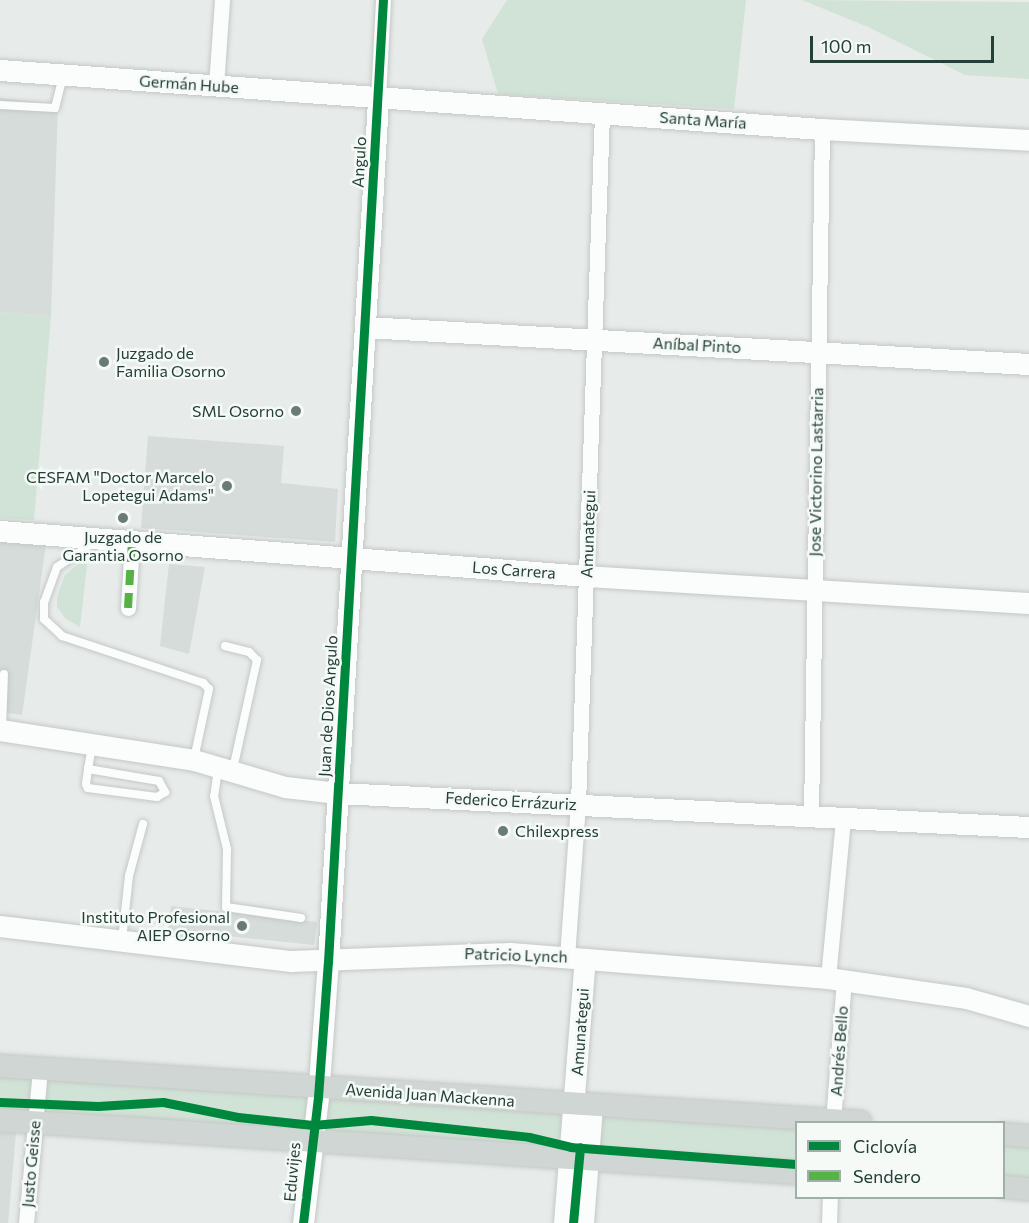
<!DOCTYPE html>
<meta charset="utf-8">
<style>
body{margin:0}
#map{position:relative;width:1029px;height:1223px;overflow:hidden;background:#e7ebe9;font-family:Commissioner,sans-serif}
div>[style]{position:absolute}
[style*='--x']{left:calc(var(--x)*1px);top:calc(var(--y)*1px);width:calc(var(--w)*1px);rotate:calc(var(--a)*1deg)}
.built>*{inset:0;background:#d5dcd9}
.green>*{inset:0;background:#d1e3d6}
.roads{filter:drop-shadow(0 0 2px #c4c8c6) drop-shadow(0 0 2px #c4c8c6)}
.lane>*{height:8px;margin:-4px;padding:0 4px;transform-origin:4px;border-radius:4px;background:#fbfcfc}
.street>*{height:15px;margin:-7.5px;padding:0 7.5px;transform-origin:7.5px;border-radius:7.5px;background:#fbfcfc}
.secondary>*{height:21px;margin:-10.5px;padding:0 10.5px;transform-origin:10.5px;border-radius:10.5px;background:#fbfcfc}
.primary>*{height:22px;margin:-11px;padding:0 11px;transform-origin:11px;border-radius:11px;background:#cfd6d4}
.quiet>*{height:8px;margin-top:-4px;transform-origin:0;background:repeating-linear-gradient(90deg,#55b346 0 15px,transparent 0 23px)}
.cycleway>*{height:9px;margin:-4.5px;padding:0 4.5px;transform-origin:4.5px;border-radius:4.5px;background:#00873e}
.dots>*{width:16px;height:16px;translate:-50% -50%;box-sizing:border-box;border:3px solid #f5faf7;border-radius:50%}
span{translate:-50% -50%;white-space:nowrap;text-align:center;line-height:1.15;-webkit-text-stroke:5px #f5faf7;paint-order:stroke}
.street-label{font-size:16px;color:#243f37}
.poi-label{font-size:16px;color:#243f37}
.left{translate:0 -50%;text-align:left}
.right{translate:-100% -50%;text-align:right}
.legend{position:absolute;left:795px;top:1121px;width:210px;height:78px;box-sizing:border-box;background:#f5faf7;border:2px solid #a1afaa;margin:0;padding:8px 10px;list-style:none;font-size:18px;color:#243f37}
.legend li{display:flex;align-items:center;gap:12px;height:30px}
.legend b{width:30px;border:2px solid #a1afaa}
.scale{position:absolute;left:810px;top:36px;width:184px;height:27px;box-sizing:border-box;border:3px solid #243f37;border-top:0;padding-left:8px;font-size:18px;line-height:21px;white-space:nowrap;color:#243f37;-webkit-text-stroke:4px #f5faf7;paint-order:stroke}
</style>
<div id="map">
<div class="built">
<div style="clip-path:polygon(0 98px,58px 104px,51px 316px,0 312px)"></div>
<div style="clip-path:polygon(148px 436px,284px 446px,281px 483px,338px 489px,335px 542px,141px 528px)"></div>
<div style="clip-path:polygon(0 541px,46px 544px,22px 715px,0 712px)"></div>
<div style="clip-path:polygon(169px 564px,205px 567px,189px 654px,160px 646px)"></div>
<div style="clip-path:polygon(171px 906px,317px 922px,314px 945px,168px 930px)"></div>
<div style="clip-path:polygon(0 1132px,16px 1133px,8px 1223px,0 1223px)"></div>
</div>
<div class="green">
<div style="clip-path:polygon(507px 0,746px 0,734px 109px,498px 94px,482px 39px)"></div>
<div style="clip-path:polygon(802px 0,1029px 2px,1029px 79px,965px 75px,868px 27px)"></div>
<div style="clip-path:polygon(0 312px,51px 316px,34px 520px,0 518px)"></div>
<div style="clip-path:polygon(88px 556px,80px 627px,66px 619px,57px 607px,57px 597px,65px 575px)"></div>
<div style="clip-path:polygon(0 1069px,796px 1124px,796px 1171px,0 1114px)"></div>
<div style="clip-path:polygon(1004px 1138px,1029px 1140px,1029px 1186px,1004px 1184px)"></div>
</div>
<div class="roads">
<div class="lane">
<div style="--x:0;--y:105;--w:55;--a:3.1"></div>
<div style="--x:55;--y:108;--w:32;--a:-76"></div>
<div style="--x:93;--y:543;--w:43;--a:146.3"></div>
<div style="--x:57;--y:567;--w:37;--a:110"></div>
<div style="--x:44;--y:602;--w:17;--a:90"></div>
<div style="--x:44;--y:619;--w:25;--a:43"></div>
<div style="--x:62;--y:636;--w:149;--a:18.4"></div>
<div style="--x:203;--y:683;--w:8;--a:45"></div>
<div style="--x:209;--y:689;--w:72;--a:102.1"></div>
<div style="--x:225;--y:646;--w:25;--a:14"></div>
<div style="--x:249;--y:652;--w:11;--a:45"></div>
<div style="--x:257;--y:660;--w:112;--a:102.4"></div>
<div style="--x:2;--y:728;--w:54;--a:-87.9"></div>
<div style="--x:88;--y:769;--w:72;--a:9.6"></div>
<div style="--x:159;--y:781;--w:13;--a:61"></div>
<div style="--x:165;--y:792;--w:9;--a:148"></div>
<div style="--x:157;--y:797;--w:70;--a:-172.6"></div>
<div style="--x:88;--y:788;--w:4;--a:-117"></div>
<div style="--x:86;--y:784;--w:15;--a:-82"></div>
<div style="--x:88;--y:769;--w:23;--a:-80"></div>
<div style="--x:218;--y:769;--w:27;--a:98"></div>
<div style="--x:214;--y:796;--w:55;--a:76.2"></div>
<div style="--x:227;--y:849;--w:58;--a:91"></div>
<div style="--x:226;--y:907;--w:76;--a:8.3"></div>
<div style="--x:122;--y:940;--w:64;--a:-83.8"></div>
<div style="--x:129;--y:876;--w:54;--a:-74.9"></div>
</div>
<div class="street">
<div style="--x:216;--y:86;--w:86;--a:-86"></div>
<div style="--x:378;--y:99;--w:99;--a:-87.1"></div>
<div style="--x:128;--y:608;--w:67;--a:-86.6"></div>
<div style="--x:811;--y:815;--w:686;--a:-89.08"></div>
<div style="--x:567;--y:957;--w:153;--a:-85.9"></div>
<div style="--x:578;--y:804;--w:692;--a:-88.01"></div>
<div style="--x:828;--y:978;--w:160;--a:-84.6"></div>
<div style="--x:833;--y:1122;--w:142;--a:-85.6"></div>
<div style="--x:26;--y:1223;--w:155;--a:-84.8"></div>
<div style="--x:829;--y:1223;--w:25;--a:-88"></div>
</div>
<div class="secondary">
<div style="--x:0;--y:70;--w:824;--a:4.11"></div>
<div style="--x:822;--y:129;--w:207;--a:3"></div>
<div style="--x:365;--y:327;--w:665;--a:3.19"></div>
<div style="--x:0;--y:531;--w:588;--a:4.39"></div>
<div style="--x:586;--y:576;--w:444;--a:3.5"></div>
<div style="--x:0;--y:730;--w:196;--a:8.8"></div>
<div style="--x:194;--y:760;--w:95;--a:16.5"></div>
<div style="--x:285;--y:787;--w:53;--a:6.5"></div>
<div style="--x:338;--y:793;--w:692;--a:2.82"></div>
<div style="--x:0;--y:926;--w:293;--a:6.9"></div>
<div style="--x:291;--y:961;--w:219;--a:-2.1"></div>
<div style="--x:510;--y:953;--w:319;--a:4.5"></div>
<div style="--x:828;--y:978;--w:139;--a:8.2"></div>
<div style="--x:966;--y:998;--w:66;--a:15.9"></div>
<div style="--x:303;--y:1223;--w:127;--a:-83.2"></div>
<div style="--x:318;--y:1097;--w:135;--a:-85.8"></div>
<div style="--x:328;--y:962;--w:864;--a:-86.68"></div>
<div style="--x:564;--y:1223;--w:265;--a:-85.5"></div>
<div style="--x:583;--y:1223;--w:116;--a:-85.6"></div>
</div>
<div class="primary">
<div style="--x:0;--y:1066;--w:862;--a:3.73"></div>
<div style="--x:0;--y:1120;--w:798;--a:3.81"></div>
<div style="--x:1004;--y:1134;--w:25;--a:5"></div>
<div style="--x:1004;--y:1187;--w:25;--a:5"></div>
</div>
</div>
<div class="quiet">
<div style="--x:128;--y:608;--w:67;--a:-86.6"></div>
</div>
<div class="cycleway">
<div style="--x:0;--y:1102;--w:98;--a:2.3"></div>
<div style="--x:98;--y:1106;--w:65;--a:-3.5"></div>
<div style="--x:163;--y:1102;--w:76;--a:11.3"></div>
<div style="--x:238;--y:1117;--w:75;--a:6.1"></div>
<div style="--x:313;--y:1125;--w:58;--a:-4.9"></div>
<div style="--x:371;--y:1120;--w:159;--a:6.1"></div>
<div style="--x:529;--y:1137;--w:43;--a:13.4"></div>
<div style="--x:571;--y:1147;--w:226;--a:4.3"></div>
<div style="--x:303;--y:1223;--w:127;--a:-83.2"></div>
<div style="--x:318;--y:1097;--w:135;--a:-85.8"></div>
<div style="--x:328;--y:962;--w:964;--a:-86.73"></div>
<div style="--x:573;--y:1223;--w:76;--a:-84.7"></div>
</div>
<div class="dots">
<div style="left:104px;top:362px;background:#687b75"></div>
<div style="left:296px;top:411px;background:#687b75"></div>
<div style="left:227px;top:486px;background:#687b75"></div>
<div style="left:123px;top:518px;background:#687b75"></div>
<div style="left:503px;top:831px;background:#687b75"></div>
<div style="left:242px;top:926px;background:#687b75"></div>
</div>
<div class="street-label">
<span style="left:189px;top:84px;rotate:4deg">Germán Hube</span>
<span style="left:703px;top:120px;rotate:4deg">Santa María</span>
<span style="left:359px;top:162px;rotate:-87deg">Angulo</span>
<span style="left:697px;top:345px;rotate:3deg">Aníbal Pinto</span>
<span style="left:816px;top:472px;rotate:-89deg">Jose Victorino Lastarria</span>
<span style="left:588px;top:534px;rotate:-88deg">Amunategui</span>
<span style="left:514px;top:570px;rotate:4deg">Los Carrera</span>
<span style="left:328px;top:706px;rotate:-87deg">Juan de Dios Angulo</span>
<span style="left:511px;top:801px;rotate:3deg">Federico Errázuriz</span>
<span style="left:516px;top:955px;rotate:2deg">Patricio Lynch</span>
<span style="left:580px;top:1032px;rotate:-86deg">Amunategui</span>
<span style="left:839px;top:1051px;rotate:-86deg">Andrés Bello</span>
<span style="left:430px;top:1095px;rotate:4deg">Avenida Juan Mackenna</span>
<span style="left:31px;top:1164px;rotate:-85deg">Justo Geisse</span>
<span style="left:292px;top:1172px;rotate:-85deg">Eduvijes</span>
</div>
<div class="poi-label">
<span class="left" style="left:116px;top:362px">Juzgado de<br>Familia Osorno</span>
<span class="right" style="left:284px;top:411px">SML Osorno</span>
<span class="right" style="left:214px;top:486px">CESFAM "Doctor Marcelo<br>Lopetegui Adams"</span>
<span style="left:123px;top:546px">Juzgado de<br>Garantia Osorno</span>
<span class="left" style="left:515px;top:831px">Chilexpress</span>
<span class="right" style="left:230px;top:926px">Instituto Profesional<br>AIEP Osorno</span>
</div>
<ul class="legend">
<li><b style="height:8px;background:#00873e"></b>Ciclovía</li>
<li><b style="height:8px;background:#55b346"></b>Sendero</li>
</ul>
<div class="scale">100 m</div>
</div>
